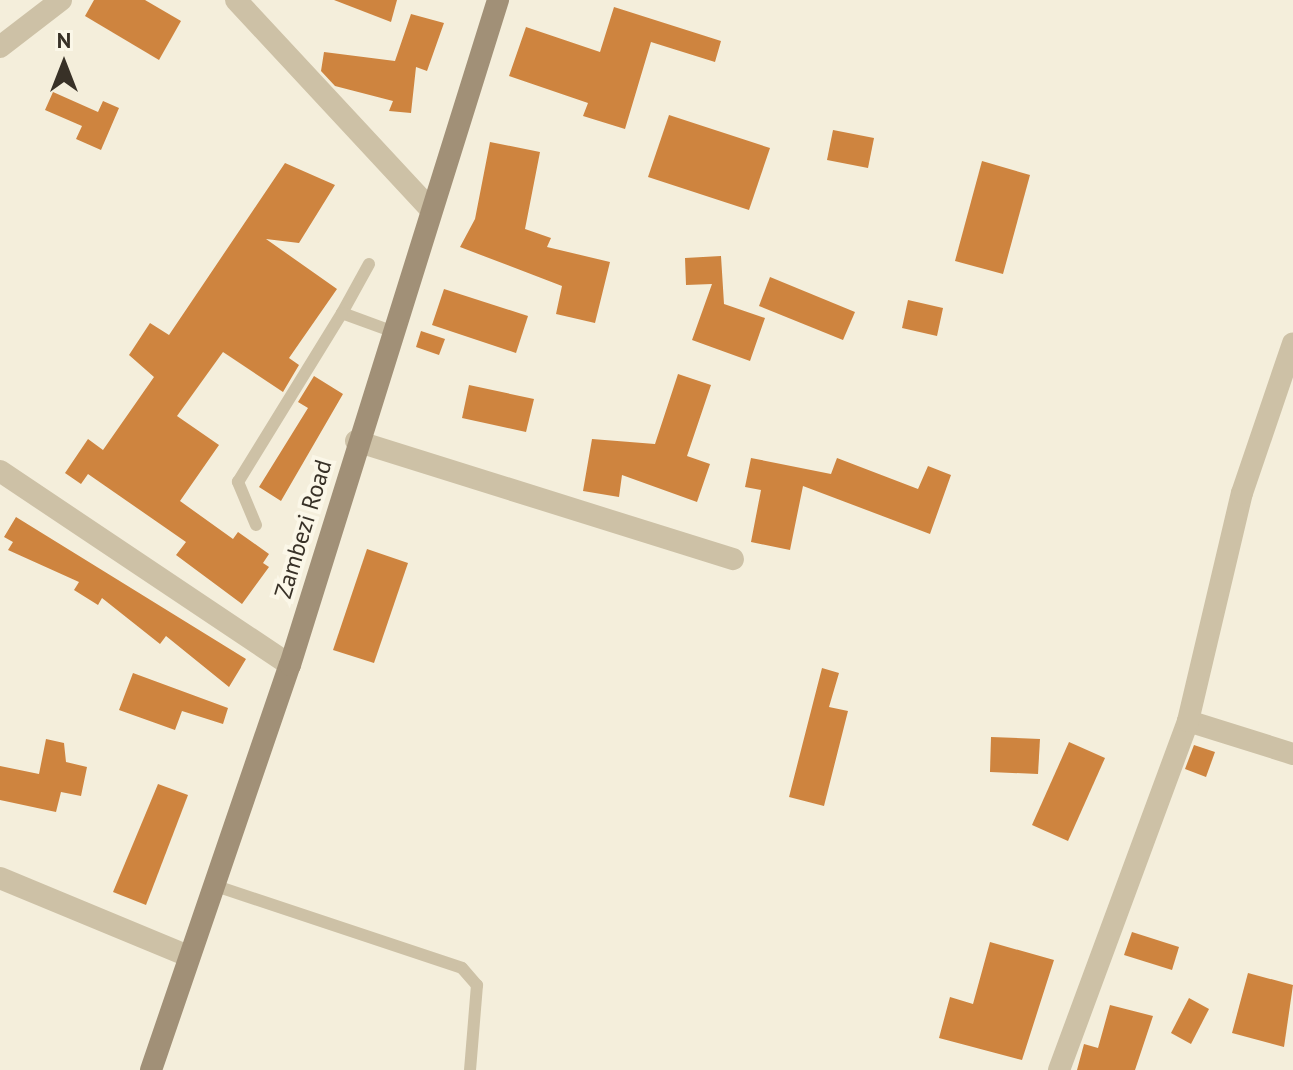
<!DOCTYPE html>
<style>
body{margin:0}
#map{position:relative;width:1293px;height:1070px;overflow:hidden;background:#f4eedb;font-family:"PT Sans",sans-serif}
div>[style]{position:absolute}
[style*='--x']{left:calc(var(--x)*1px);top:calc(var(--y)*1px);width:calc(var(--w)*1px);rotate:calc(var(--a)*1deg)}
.building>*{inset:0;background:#ce843f}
.service>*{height:12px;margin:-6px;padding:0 6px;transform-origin:6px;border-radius:6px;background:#cdc1a6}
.minor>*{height:22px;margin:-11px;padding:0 11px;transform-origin:11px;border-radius:11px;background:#cdc1a6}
.secondary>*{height:22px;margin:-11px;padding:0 11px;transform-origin:11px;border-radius:11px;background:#a19077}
span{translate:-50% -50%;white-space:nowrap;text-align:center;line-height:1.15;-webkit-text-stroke:8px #fbf7e8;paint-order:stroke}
.street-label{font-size:24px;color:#383127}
.north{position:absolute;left:24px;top:24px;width:80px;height:80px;-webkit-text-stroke:6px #fbf7e8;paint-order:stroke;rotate:0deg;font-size:22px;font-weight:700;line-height:32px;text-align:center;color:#383127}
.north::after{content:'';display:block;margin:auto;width:28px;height:36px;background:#383127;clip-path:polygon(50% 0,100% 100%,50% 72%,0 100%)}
</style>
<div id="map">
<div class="building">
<div style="clip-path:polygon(94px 0,145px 0,181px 21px,159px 60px,85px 16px)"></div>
<div style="clip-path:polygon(334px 0,397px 0,391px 22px)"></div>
<div style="clip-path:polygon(614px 7px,721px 41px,715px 62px,651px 42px,625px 129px,583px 116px,588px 103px,509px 76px,526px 27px,600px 52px)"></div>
<div style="clip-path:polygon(411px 14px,444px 23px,427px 71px,416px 67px,411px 113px,389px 111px,393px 101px,335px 86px,321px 71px,324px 52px,395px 61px)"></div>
<div style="clip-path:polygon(53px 92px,98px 112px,103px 101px,119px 108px,101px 150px,76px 139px,82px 126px,45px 110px)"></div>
<div style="clip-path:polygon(669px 115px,770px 148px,749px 210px,648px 177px)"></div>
<div style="clip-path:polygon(833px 130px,874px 138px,868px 168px,827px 160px)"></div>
<div style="clip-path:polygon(490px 142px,540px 152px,525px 229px,551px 238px,547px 247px,610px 262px,595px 323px,556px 314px,562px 286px,460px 247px,475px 219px)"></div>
<div style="clip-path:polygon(982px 161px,1030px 175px,1003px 274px,955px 261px)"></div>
<div style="clip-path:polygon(285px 163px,335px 185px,299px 243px,266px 239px,337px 289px,289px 358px,299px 365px,283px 392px,223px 352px,177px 416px,219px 445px,180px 501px,233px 539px,238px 532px,269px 554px,263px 563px,269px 567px,242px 604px,176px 555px,186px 542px,88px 474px,81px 484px,65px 473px,88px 439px,103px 450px,154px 377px,129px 355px,150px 323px,169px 335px)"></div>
<div style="clip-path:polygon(721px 256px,724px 304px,765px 318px,750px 361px,692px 340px,712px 284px,686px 285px,685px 258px)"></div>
<div style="clip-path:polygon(770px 277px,855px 312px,843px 340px,759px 306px)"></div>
<div style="clip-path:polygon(444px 289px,528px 316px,516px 353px,432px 325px)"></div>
<div style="clip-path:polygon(908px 300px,943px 308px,937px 336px,902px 328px)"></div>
<div style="clip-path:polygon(421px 331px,445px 339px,439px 355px,416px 347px)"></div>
<div style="clip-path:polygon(678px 374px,711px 385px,687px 456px,710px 464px,697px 502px,622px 475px,619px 497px,583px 491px,592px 439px,655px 444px)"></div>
<div style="clip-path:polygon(314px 376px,343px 394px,281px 501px,259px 487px,308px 408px,298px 402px)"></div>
<div style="clip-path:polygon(469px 385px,534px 399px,526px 432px,462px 418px)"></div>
<div style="clip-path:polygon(751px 458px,831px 474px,837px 458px,918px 489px,928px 466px,951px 475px,930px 534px,803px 486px,790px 550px,751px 542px,761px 490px,745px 487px)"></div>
<div style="clip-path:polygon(16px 517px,246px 659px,229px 687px,166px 636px,160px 644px,102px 598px,98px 605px,74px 590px,79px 582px,8px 550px,13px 542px,4px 537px)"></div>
<div style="clip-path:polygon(367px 549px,408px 563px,374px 663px,333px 650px)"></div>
<div style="clip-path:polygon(822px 668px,839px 673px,829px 707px,848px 711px,824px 806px,789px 797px)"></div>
<div style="clip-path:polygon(133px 673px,228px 708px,223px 724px,182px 711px,175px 730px,119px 710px)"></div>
<div style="clip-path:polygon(991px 737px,1040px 739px,1038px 774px,990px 772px)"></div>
<div style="clip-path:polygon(46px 739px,64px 743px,66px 762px,87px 767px,81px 796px,61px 792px,56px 812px,0 800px,0 766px,39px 774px)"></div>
<div style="clip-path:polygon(1069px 742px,1105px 758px,1068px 841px,1032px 825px)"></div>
<div style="clip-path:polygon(1194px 745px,1215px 752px,1206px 777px,1185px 769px)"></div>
<div style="clip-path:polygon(158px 784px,188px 795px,146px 905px,113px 892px)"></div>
<div style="clip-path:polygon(1132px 932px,1179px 947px,1172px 970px,1124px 955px)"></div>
<div style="clip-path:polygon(990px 942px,1054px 960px,1022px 1060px,939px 1038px,950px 997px,973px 1004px)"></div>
<div style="clip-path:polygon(1248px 973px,1293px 985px,1284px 1047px,1232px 1033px)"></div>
<div style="clip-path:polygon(1189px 998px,1209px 1009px,1191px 1044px,1171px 1033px)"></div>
<div style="clip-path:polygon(1110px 1005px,1153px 1016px,1135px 1070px,1077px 1070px,1084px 1044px,1098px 1048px)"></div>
</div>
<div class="service">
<div style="--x:369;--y:264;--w:56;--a:118.9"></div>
<div style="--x:342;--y:313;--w:52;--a:20.2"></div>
<div style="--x:256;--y:525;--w:47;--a:-112.7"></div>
<div style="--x:238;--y:482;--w:198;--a:-58.4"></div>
<div style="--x:213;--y:885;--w:262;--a:18.4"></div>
<div style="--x:462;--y:968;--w:23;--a:49"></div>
<div style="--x:477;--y:985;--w:85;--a:94.7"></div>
</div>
<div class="minor">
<div style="--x:236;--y:0;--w:287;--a:47.1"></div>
<div style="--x:0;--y:47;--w:77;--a:-37.6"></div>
<div style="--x:356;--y:441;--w:395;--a:17.4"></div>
<div style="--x:0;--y:471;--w:349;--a:33.8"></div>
<div style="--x:1188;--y:721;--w:110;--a:17.4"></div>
<div style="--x:0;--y:878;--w:204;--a:22.5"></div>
<div style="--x:1059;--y:1070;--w:372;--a:-69.7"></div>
<div style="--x:1188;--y:721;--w:234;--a:-76.7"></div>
<div style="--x:1242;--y:493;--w:158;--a:-71.2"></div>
</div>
<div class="secondary">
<div style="--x:151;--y:1070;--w:428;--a:-71.1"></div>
<div style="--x:290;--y:665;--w:697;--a:-72.63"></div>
</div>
<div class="street-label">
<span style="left:303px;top:529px;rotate:-73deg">Zambezi Road</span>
</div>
<div class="north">N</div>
</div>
